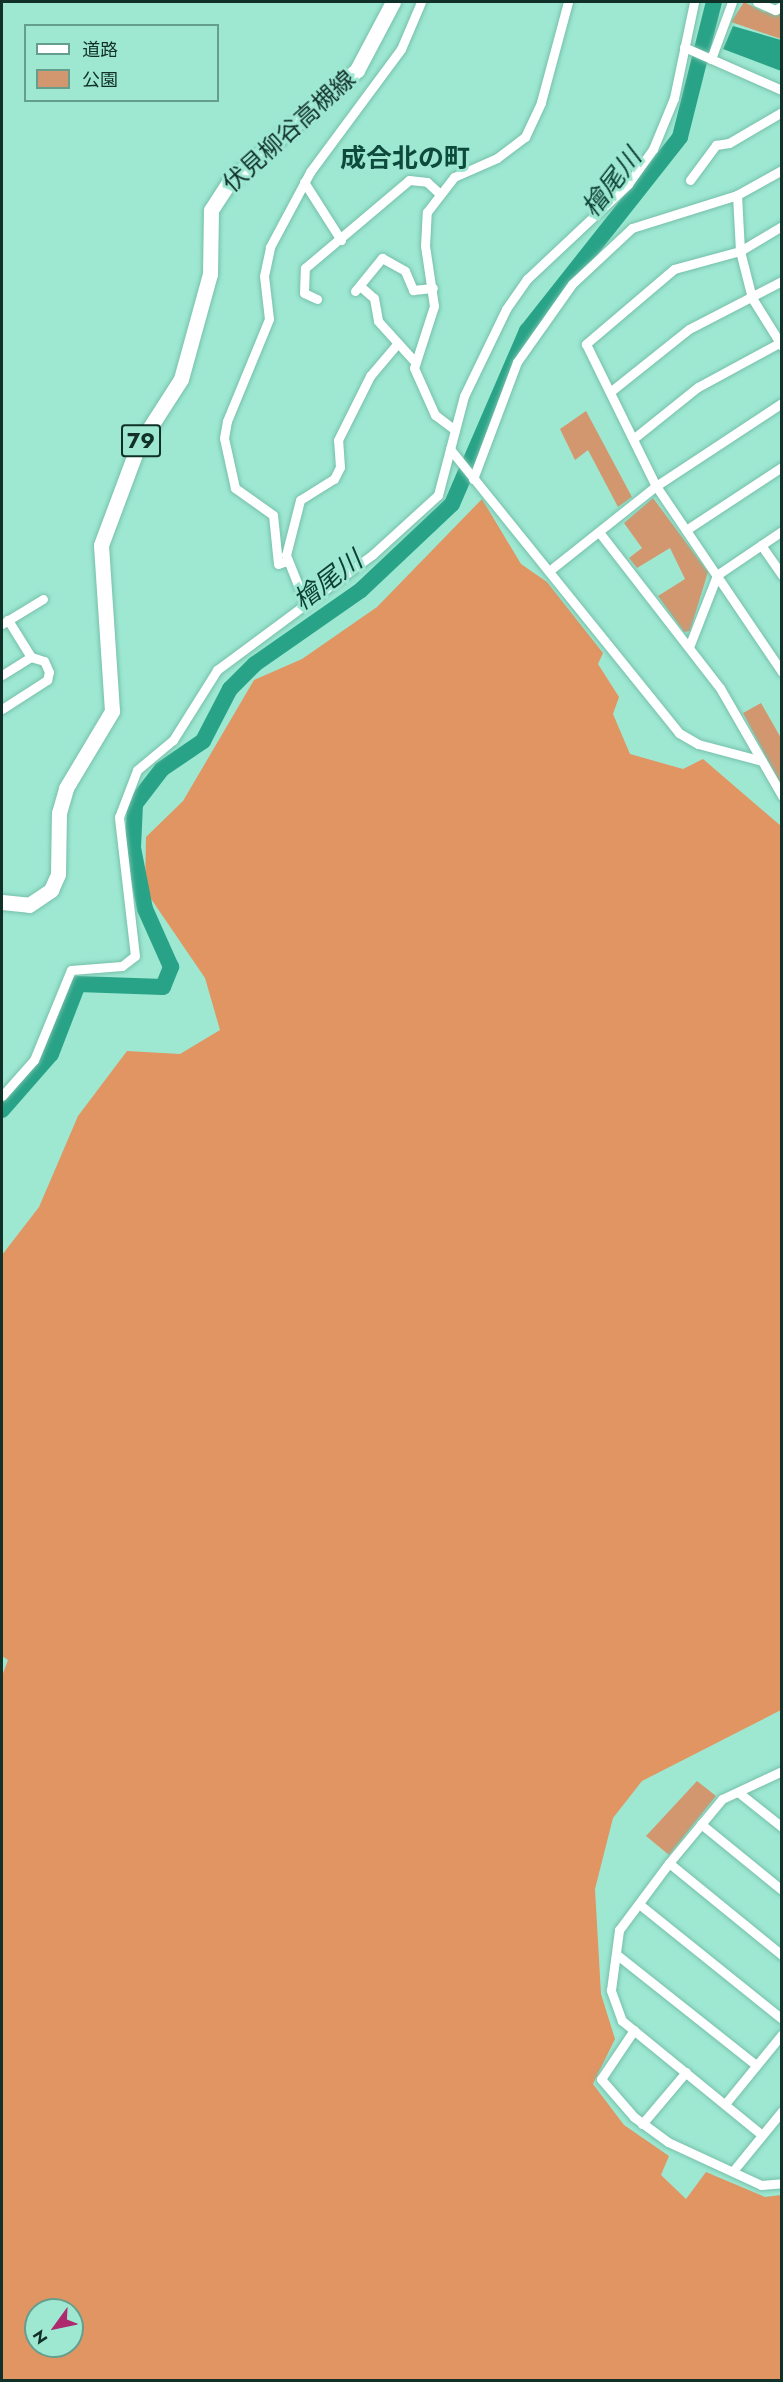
<!DOCTYPE html>
<meta charset="utf-8">
<style>
body{margin:0}
#map{position:relative;width:783px;height:2382px;overflow:hidden;background:#9ee8d2;font-family:Jost,"Noto Sans JP",sans-serif}
div>[style]{position:absolute}
[style*='--x']{left:calc(var(--x)*1px);top:calc(var(--y)*1px);width:calc(var(--w)*1px);rotate:calc(var(--a)*1deg)}
.green>*{inset:0;background:#d3976f}
.forest>*{inset:0;background:#e09563}
.water>*{inset:0;background:#29a387}
.river>*{height:16px;margin:-8px;padding:0 8px;transform-origin:8px;border-radius:8px;background:#29a387}
.roads{filter:drop-shadow(0 0 2px #77c0ab) drop-shadow(0 0 2px #77c0ab)}
.minor>*{height:9px;margin:-4.5px;padding:0 4.5px;transform-origin:4.5px;border-radius:4.5px;background:#fff}
.primary>*{height:15px;margin:-7.5px;padding:0 7.5px;transform-origin:7.5px;border-radius:7.5px;background:#fff}
span{translate:-50% -50%;white-space:nowrap;text-align:center;line-height:1.15;-webkit-text-stroke:6px #9ee8d2;paint-order:stroke}
.shield-label span{padding:2px 4px;background:#9ee8d2;border:2px solid;border-radius:4px;-webkit-text-stroke-width:0}
.shield-label{font-size:22px;color:#113028;font-weight:700}
.street-label{font-size:24px;color:#113028}
.neighbourhood-label{font-size:26px;color:#0d4a3c;font-weight:700}
.water-label{font-size:26px;color:#0e4135;font-style:italic}
.frame{position:absolute;inset:0;border:3px solid #113028;pointer-events:none}
.legend{position:absolute;left:24px;top:24px;width:195px;height:78px;box-sizing:border-box;background:#9ee8d2;border:2px solid #669e8e;margin:0;padding:8px 10px;list-style:none;font-size:18px;color:#113028}
.legend li{display:flex;align-items:center;gap:12px;height:30px}
.legend b{width:30px;border:2px solid #669e8e}
.north{position:absolute;left:24px;top:2298px;width:60px;height:60px;box-sizing:border-box;background:#9ee8d2;border:2px solid #669e8e;border-radius:50%;rotate:237deg;font-size:16px;font-weight:700;line-height:24px;text-align:center;color:#113028}
.north::after{content:'';display:block;margin:auto;width:21px;height:27px;background:#af296f;clip-path:polygon(50% 0,100% 100%,50% 72%,0 100%)}
</style>
<div id="map">
<div class="green">
<div style="clip-path:polygon(744px 2px,764px 12px,781px 10px,781px 39px,731px 22px)"></div>
<div style="clip-path:polygon(586px 411px,632px 497px,618px 507px,588px 450px,575px 460px,560px 429px)"></div>
<div style="clip-path:polygon(653px 498px,708px 572px,690px 631px,684px 632px,658px 596px,685px 579px,670px 548px,637px 568px,629px 558px,642px 548px,624px 523px)"></div>
<div style="clip-path:polygon(761px 703px,781px 738px,781px 785px,743px 713px)"></div>
<div style="clip-path:polygon(697px 1781px,716px 1796px,669px 1855px,646px 1836px)"></div>
</div>
<div class="forest">
<div style="clip-path:polygon(evenodd,482px 499px,521px 564px,547px 582px,603px 653px,598px 664px,619px 697px,613px 714px,630px 754px,683px 769px,703px 759px,781px 826px,781px 1710px,642px 1781px,613px 1818px,595px 1889px,601px 1994px,615px 2039px,593px 2084px,624px 2125px,669px 2156px,661px 2175px,686px 2199px,706px 2172px,765px 2197px,781px 2195px,781px 2380px,2px 2380px,2px 1676px,8px 1660px,2px 1656px,2px 1255px,39px 1207px,78px 1116px,127px 1051px,180px 1054px,220px 1030px,205px 978px,145px 890px,146px 837px,183px 801px,254px 680px,302px 659px,377px 607px,482px 499px,36px 2310px,72px 2310px,72px 2346px,36px 2346px,36px 2310px)"></div>
</div>
<div class="water">
<div style="clip-path:polygon(733px 26px,781px 40px,781px 71px,723px 49px)"></div>
</div>
<div class="river">
<div style="--x:2;--y:1110;--w:74;--a:-48.8"></div>
<div style="--x:51;--y:1054;--w:75;--a:-68.9"></div>
<div style="--x:78;--y:984;--w:85;--a:2"></div>
<div style="--x:163;--y:987;--w:22;--a:-68"></div>
<div style="--x:171;--y:967;--w:64;--a:-114.1"></div>
<div style="--x:145;--y:909;--w:62;--a:-101.1"></div>
<div style="--x:133;--y:848;--w:44;--a:-87.4"></div>
<div style="--x:135;--y:804;--w:44;--a:-52.4"></div>
<div style="--x:162;--y:769;--w:50;--a:-34.3"></div>
<div style="--x:203;--y:741;--w:59;--a:-62.6"></div>
<div style="--x:230;--y:689;--w:35;--a:-45"></div>
<div style="--x:255;--y:664;--w:129;--a:-34.9"></div>
<div style="--x:361;--y:590;--w:125;--a:-43.4"></div>
<div style="--x:452;--y:504;--w:189;--a:-66.6"></div>
<div style="--x:527;--y:331;--w:247;--a:-51.7"></div>
<div style="--x:680;--y:137;--w:139;--a:-75.9"></div>
</div>
<div class="roads">
<div class="minor">
<div style="--x:757;--y:2;--w:20;--a:24"></div>
<div style="--x:775;--y:10;--w:8;--a:-30"></div>
<div style="--x:684;--y:47;--w:107;--a:23.7"></div>
<div style="--x:711;--y:59;--w:61;--a:-69.8"></div>
<div style="--x:782;--y:170;--w:51;--a:150.9"></div>
<div style="--x:737;--y:195;--w:56;--a:86.9"></div>
<div style="--x:740;--y:251;--w:49;--a:75.7"></div>
<div style="--x:752;--y:298;--w:57;--a:58"></div>
<div style="--x:690;--y:180;--w:44;--a:-53.4"></div>
<div style="--x:716;--y:145;--w:13;--a:-9"></div>
<div style="--x:729;--y:143;--w:61;--a:-30.3"></div>
<div style="--x:304;--y:182;--w:69;--a:57.5"></div>
<div style="--x:782;--y:226;--w:49;--a:149.2"></div>
<div style="--x:740;--y:251;--w:68;--a:164.7"></div>
<div style="--x:674;--y:269;--w:116;--a:139.6"></div>
<div style="--x:586;--y:344;--w:158;--a:63.8"></div>
<div style="--x:656;--y:486;--w:225;--a:55.9"></div>
<div style="--x:360;--y:286;--w:18;--a:41"></div>
<div style="--x:374;--y:298;--w:23;--a:80"></div>
<div style="--x:378;--y:321;--w:55;--a:47.9"></div>
<div style="--x:355;--y:291;--w:43;--a:-50.7"></div>
<div style="--x:382;--y:258;--w:26;--a:29"></div>
<div style="--x:405;--y:271;--w:21;--a:67"></div>
<div style="--x:413;--y:290;--w:20;--a:-6"></div>
<div style="--x:317;--y:299;--w:14;--a:-155"></div>
<div style="--x:304;--y:293;--w:25;--a:-88"></div>
<div style="--x:305;--y:268;--w:136;--a:-40.2"></div>
<div style="--x:409;--y:180;--w:18;--a:6"></div>
<div style="--x:427;--y:182;--w:16;--a:43"></div>
<div style="--x:610;--y:392;--w:101;--a:-38.6"></div>
<div style="--x:689;--y:329;--w:105;--a:-27.3"></div>
<div style="--x:455;--y:430;--w:25;--a:-143"></div>
<div style="--x:435;--y:415;--w:51;--a:-114.1"></div>
<div style="--x:414;--y:368;--w:65;--a:-72.1"></div>
<div style="--x:434;--y:306;--w:61;--a:-98.5"></div>
<div style="--x:425;--y:246;--w:34;--a:-87"></div>
<div style="--x:427;--y:212;--w:44;--a:-52.4"></div>
<div style="--x:454;--y:177;--w:47;--a:-23.8"></div>
<div style="--x:497;--y:158;--w:35;--a:-37"></div>
<div style="--x:525;--y:137;--w:38;--a:-65"></div>
<div style="--x:541;--y:102;--w:104;--a:-74.9"></div>
<div style="--x:633;--y:439;--w:83;--a:-38.7"></div>
<div style="--x:698;--y:387;--w:92;--a:-28.5"></div>
<div style="--x:450;--y:449;--w:365;--a:51.1"></div>
<div style="--x:679;--y:733;--w:22;--a:30"></div>
<div style="--x:698;--y:744;--w:66;--a:14.9"></div>
<div style="--x:473;--y:479;--w:125;--a:-69.4"></div>
<div style="--x:517;--y:362;--w:95;--a:-54.8"></div>
<div style="--x:572;--y:284;--w:82;--a:-43"></div>
<div style="--x:632;--y:228;--w:110;--a:-17.4"></div>
<div style="--x:686;--y:530;--w:115;--a:-33.3"></div>
<div style="--x:599;--y:532;--w:197;--a:52.2"></div>
<div style="--x:720;--y:688;--w:125;--a:60.1"></div>
<div style="--x:761;--y:545;--w:37;--a:55"></div>
<div style="--x:287;--y:561;--w:9;--a:162"></div>
<div style="--x:278;--y:564;--w:49;--a:-95.8"></div>
<div style="--x:273;--y:515;--w:47;--a:-144.6"></div>
<div style="--x:235;--y:488;--w:51;--a:-102.4"></div>
<div style="--x:224;--y:438;--w:17;--a:-80"></div>
<div style="--x:227;--y:421;--w:110;--a:-67.6"></div>
<div style="--x:269;--y:319;--w:43;--a:-96.6"></div>
<div style="--x:264;--y:276;--w:30;--a:-78"></div>
<div style="--x:270;--y:247;--w:85;--a:-61.9"></div>
<div style="--x:310;--y:172;--w:153;--a:-53.5"></div>
<div style="--x:401;--y:49;--w:51;--a:-66.9"></div>
<div style="--x:549;--y:571;--w:137;--a:-38.5"></div>
<div style="--x:656;--y:486;--w:151;--a:-33.4"></div>
<div style="--x:306;--y:605;--w:54;--a:-111.8"></div>
<div style="--x:286;--y:555;--w:57;--a:-75.7"></div>
<div style="--x:300;--y:500;--w:40;--a:-32"></div>
<div style="--x:334;--y:479;--w:13;--a:-63"></div>
<div style="--x:340;--y:467;--w:27;--a:-94"></div>
<div style="--x:338;--y:440;--w:72;--a:-63.4"></div>
<div style="--x:370;--y:376;--w:43;--a:-49.7"></div>
<div style="--x:2;--y:624;--w:48;--a:-31.4"></div>
<div style="--x:689;--y:647;--w:77;--a:-68.7"></div>
<div style="--x:717;--y:575;--w:78;--a:-34.1"></div>
<div style="--x:2;--y:675;--w:34;--a:-32"></div>
<div style="--x:2;--y:709;--w:54;--a:-32.8"></div>
<div style="--x:47;--y:680;--w:8;--a:-76"></div>
<div style="--x:49;--y:672;--w:12;--a:-114"></div>
<div style="--x:44;--y:661;--w:14;--a:-163"></div>
<div style="--x:31;--y:657;--w:44;--a:-121.9"></div>
<div style="--x:2;--y:1096;--w:48;--a:-48.4"></div>
<div style="--x:34;--y:1060;--w:97;--a:-67.7"></div>
<div style="--x:71;--y:970;--w:51;--a:-4.5"></div>
<div style="--x:122;--y:966;--w:16;--a:-38"></div>
<div style="--x:135;--y:956;--w:140;--a:-96.6"></div>
<div style="--x:119;--y:817;--w:50;--a:-69"></div>
<div style="--x:137;--y:770;--w:47;--a:-39.8"></div>
<div style="--x:173;--y:740;--w:83;--a:-57.8"></div>
<div style="--x:217;--y:670;--w:193;--a:-36.6"></div>
<div style="--x:372;--y:555;--w:89;--a:-42.3"></div>
<div style="--x:438;--y:495;--w:102;--a:-75.3"></div>
<div style="--x:464;--y:396;--w:97;--a:-64.2"></div>
<div style="--x:506;--y:309;--w:37;--a:-55"></div>
<div style="--x:527;--y:279;--w:139;--a:-43.2"></div>
<div style="--x:628;--y:184;--w:43;--a:-54.5"></div>
<div style="--x:653;--y:149;--w:55;--a:-67.6"></div>
<div style="--x:674;--y:98;--w:98;--a:-78.2"></div>
<div style="--x:738;--y:1792;--w:56;--a:38.5"></div>
<div style="--x:701;--y:1824;--w:104;--a:39.2"></div>
<div style="--x:669;--y:1863;--w:146;--a:39.2"></div>
<div style="--x:639;--y:1904;--w:184;--a:38.8"></div>
<div style="--x:616;--y:1954;--w:179;--a:38.4"></div>
<div style="--x:634;--y:2030;--w:59;--a:124"></div>
<div style="--x:601;--y:2079;--w:50;--a:49"></div>
<div style="--x:634;--y:2117;--w:42;--a:36.3"></div>
<div style="--x:668;--y:2142;--w:102;--a:24.8"></div>
<div style="--x:761;--y:2185;--w:21;--a:-5"></div>
<div style="--x:725;--y:2104;--w:90;--a:-50.8"></div>
<div style="--x:642;--y:2124;--w:68;--a:-49.8"></div>
<div style="--x:762;--y:2135;--w:181;--a:-140.8"></div>
<div style="--x:622;--y:2021;--w:33;--a:-110"></div>
<div style="--x:611;--y:1990;--w:61;--a:-82.4"></div>
<div style="--x:619;--y:1930;--w:84;--a:-53.3"></div>
<div style="--x:669;--y:1863;--w:83;--a:-50.4"></div>
<div style="--x:722;--y:1799;--w:66;--a:-25"></div>
<div style="--x:733;--y:2171;--w:77;--a:-50.8"></div>
</div>
<div class="primary">
<div style="--x:2;--y:902;--w:27;--a:6"></div>
<div style="--x:29;--y:905;--w:27;--a:-34"></div>
<div style="--x:51;--y:890;--w:17;--a:-66"></div>
<div style="--x:58;--y:874;--w:61;--a:-89.1"></div>
<div style="--x:59;--y:813;--w:26;--a:-74"></div>
<div style="--x:66;--y:788;--w:90;--a:-59.1"></div>
<div style="--x:112;--y:711;--w:166;--a:-93.8"></div>
<div style="--x:101;--y:545;--w:106;--a:-69.5"></div>
<div style="--x:138;--y:446;--w:80;--a:-57.3"></div>
<div style="--x:181;--y:379;--w:109;--a:-74.6"></div>
<div style="--x:210;--y:274;--w:64;--a:-89.1"></div>
<div style="--x:211;--y:210;--w:33;--a:-57"></div>
<div style="--x:229;--y:182;--w:170;--a:-41.2"></div>
<div style="--x:357;--y:70;--w:77;--a:-62.1"></div>
</div>
</div>
<div class="shield-label">
<span style="left:141px;top:441px">79</span>
</div>
<div class="street-label">
<span style="left:289px;top:131px;rotate:-42deg">伏見柳谷高槻線</span>
</div>
<div class="neighbourhood-label">
<span style="left:405px;top:159px">成合北の町</span>
</div>
<div class="water-label">
<span style="left:612px;top:183px;rotate:-52deg">檜尾川</span>
<span style="left:328px;top:581px;rotate:-37deg">檜尾川</span>
</div>
<div class="frame"></div>
<ul class="legend">
<li><b style="height:8px;background:#fff"></b>道路</li>
<li><b style="height:16px;background:#d3976f"></b>公園</li>
</ul>
<div class="north">N</div>
</div>
